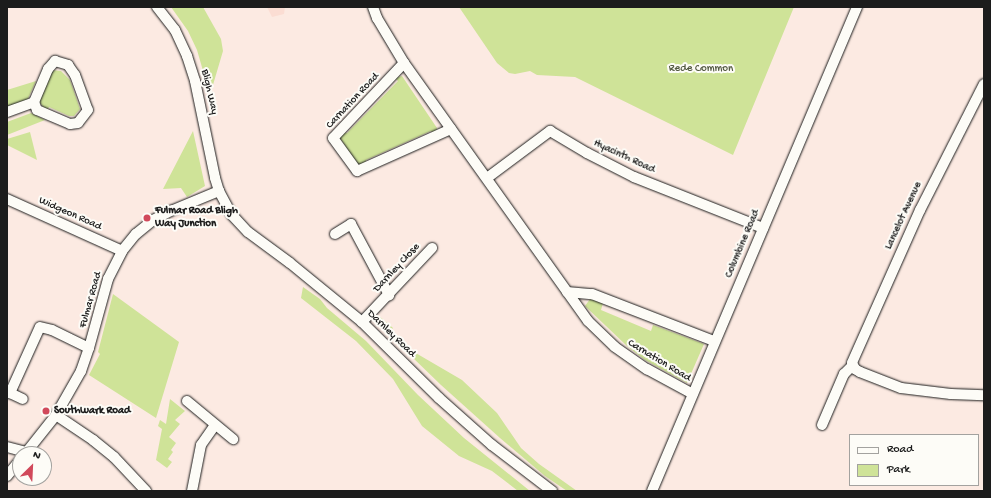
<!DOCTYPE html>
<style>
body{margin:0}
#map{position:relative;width:991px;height:498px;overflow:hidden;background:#fceae2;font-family:"Gochi Hand",sans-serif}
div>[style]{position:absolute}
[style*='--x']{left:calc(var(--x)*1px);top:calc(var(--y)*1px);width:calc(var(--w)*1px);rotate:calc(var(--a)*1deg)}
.built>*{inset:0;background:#fbddd3}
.green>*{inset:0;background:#cfe398}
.roads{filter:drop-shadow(0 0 1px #1c1c1c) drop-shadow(0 0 1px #1c1c1c)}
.minor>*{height:10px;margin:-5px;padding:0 5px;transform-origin:5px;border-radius:5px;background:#fdfcf7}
.dots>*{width:11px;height:11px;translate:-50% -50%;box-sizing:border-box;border:2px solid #fdfcf7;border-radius:50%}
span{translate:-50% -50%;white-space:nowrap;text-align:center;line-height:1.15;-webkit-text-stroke:4px #fdfcf7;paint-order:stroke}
.park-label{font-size:11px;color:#525841}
.street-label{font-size:11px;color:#1c1c1c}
.poi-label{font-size:11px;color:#1c1c1c;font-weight:700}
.left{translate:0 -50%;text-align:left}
.frame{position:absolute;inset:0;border:8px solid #1c1c1c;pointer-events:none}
.legend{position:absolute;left:849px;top:434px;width:130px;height:52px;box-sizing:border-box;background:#fdfcf7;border:1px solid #a3a29f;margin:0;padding:5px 7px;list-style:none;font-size:12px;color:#1c1c1c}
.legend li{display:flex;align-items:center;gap:8px;height:20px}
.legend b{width:20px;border:1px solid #a3a29f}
.north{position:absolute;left:12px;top:446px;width:40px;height:40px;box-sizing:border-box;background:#fdfcf7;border:1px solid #a3a29f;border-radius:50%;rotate:24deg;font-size:11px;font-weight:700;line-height:16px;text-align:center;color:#1c1c1c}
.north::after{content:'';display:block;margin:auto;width:14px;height:18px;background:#d1495b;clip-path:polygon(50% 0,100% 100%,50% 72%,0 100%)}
</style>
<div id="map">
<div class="built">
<div style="clip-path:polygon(267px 7px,285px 7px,284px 14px,272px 17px)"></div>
</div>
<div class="green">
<div style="clip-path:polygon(171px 7px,203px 7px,221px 39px,223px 51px,210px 95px,197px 50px,188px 31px)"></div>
<div style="clip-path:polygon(459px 7px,794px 7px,733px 155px,575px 77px,537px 75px,530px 71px,515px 74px,509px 73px,497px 63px)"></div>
<div style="clip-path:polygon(52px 70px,61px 71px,70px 80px,80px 109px,74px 116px,69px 116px,49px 107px,48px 109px,44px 108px,37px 99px)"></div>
<div style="clip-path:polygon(402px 76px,437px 128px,436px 132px,433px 134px,431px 131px,366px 160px,366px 163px,358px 165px,340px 138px,344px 132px,347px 133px,398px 81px,395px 78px)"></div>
<div style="clip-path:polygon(36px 81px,27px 101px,7px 108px,7px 90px)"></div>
<div style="clip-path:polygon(31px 113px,45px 120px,7px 135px,7px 122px)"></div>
<div style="clip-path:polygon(193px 131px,205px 186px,187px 197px,181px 188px,163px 189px)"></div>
<div style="clip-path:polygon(30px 132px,37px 160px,7px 145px,7px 139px)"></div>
<div style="clip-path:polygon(303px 287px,320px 299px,327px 308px,366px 341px,418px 395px,464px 438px,530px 491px,518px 491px,492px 471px,459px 456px,422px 426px,393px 379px,356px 341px,301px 298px)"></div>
<div style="clip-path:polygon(113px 294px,179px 342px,156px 418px,89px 375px,100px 354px,98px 352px)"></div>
<div style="clip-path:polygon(590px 299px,596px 299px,603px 303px,601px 310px,651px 331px,653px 325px,704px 344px,687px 383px,645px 360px,627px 346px,585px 306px)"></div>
<div style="clip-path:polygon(379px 316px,393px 328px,391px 330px,414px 352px,462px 380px,497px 413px,521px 448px,539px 464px,577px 491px,567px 491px,545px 476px,500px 438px,441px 385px,380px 326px,378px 321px)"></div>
<div style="clip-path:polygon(170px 399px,185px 411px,175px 420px,180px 424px,169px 437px,176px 443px,171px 450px,173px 452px,168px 459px,172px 462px,167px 468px,156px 460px,162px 429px,158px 426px,160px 420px,166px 424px)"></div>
</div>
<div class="roads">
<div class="minor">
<div style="--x:157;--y:7;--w:29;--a:52"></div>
<div style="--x:175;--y:30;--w:29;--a:65"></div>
<div style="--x:187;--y:56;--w:26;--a:72"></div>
<div style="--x:195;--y:81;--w:99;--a:78.3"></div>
<div style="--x:215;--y:178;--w:14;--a:73"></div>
<div style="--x:219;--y:191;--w:27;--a:62"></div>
<div style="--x:232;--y:215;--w:23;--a:47"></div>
<div style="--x:248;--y:232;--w:52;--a:36.4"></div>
<div style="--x:290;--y:263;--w:93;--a:39.3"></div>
<div style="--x:362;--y:322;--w:108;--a:44.6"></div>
<div style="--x:439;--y:398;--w:71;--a:41.6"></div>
<div style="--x:492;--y:445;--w:76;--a:37.5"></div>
<div style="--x:373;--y:7;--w:12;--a:70"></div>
<div style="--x:377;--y:18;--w:52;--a:59"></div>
<div style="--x:404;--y:63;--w:317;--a:54.5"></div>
<div style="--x:588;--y:321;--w:37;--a:44"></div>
<div style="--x:615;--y:347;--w:39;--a:35"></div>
<div style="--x:647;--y:369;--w:52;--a:28.5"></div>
<div style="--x:404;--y:63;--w:103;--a:133.4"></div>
<div style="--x:333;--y:138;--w:41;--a:54"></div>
<div style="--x:357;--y:171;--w:103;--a:-24.1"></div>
<div style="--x:984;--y:84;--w:141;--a:116.9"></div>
<div style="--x:920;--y:210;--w:167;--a:114"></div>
<div style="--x:852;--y:363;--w:7;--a:63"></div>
<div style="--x:855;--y:369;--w:6;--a:31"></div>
<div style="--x:860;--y:372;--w:44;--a:21.3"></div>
<div style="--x:901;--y:388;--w:50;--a:6.8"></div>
<div style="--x:951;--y:394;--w:33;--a:2"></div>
<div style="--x:7;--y:112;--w:29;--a:-20"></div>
<div style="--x:34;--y:102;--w:36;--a:-67"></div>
<div style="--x:48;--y:69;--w:11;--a:-49"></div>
<div style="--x:55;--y:61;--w:14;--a:17"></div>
<div style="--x:68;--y:65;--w:12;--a:55"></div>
<div style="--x:75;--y:75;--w:37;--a:70"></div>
<div style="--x:88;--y:110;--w:16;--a:128"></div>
<div style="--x:78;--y:123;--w:8;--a:173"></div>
<div style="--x:70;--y:124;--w:36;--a:-157"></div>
<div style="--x:37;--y:110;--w:9;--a:-111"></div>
<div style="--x:487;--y:178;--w:79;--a:-36.7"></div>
<div style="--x:550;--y:131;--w:43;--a:30.7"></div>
<div style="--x:587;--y:153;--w:53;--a:27.1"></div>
<div style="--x:634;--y:177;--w:139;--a:21.6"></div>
<div style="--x:7;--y:199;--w:126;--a:24.3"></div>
<div style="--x:335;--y:234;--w:19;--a:-32"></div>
<div style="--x:351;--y:224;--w:81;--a:61.8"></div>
<div style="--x:567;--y:292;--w:25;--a:5"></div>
<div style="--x:592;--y:294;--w:131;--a:21.1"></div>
<div style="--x:362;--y:322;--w:102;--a:-46.6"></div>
<div style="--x:7;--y:391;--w:4;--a:34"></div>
<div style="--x:10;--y:393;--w:72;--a:-65.6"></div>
<div style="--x:40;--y:327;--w:12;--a:14"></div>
<div style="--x:52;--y:330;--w:41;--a:25.9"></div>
<div style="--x:10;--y:393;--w:14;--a:25"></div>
<div style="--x:187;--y:401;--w:60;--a:39.6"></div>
<div style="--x:56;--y:415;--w:45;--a:34"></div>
<div style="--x:93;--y:440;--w:27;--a:39"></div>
<div style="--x:114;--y:457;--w:47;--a:46.7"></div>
<div style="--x:822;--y:425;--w:56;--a:-66.7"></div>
<div style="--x:844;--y:374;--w:11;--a:-45"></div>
<div style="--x:7;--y:447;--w:20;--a:15"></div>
<div style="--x:25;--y:454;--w:50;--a:-51.5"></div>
<div style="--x:56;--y:415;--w:51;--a:-60.4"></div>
<div style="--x:81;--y:371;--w:24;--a:-71"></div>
<div style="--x:89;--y:348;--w:72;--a:-74.6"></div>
<div style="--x:108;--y:279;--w:31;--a:-63"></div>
<div style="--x:122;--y:251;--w:22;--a:-51"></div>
<div style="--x:136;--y:234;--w:22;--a:-39"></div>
<div style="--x:153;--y:220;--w:22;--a:-27"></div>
<div style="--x:173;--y:210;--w:50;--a:-22.4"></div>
<div style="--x:7;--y:476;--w:21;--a:-51"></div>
<div style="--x:192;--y:491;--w:47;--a:-78.9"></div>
<div style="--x:201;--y:445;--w:24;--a:-55"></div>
<div style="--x:652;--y:491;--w:526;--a:-67.04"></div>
</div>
</div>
<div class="dots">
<div style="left:147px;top:218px;background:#d1495b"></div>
<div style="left:46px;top:411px;background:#d1495b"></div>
</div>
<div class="park-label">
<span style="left:701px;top:69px">Rede Common</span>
</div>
<div class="street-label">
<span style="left:209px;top:92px;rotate:77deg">Bligh Way</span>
<span style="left:353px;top:101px;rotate:-47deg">Carnation Road</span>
<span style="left:624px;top:157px;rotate:25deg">Hyacinth Road</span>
<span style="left:70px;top:214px;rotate:24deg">Widgeon Road</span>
<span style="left:904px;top:216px;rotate:-65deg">Lancelot Avenue</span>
<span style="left:743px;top:244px;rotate:-67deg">Columbine Road</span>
<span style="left:397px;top:268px;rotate:-47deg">Darnley Close</span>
<span style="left:91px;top:300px;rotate:-74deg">Fulmar Road</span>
<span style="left:391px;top:334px;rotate:44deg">Darnley Road</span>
<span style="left:659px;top:361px;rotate:31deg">Carnation Road</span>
</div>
<div class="poi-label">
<span class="left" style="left:155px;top:218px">Fulmar Road Bligh<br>Way Junction</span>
<span class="left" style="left:54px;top:411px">Southwark Road</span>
</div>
<div class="frame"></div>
<ul class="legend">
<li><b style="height:5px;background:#fdfcf7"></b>Road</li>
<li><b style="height:11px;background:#cfe398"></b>Park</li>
</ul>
<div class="north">N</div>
</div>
